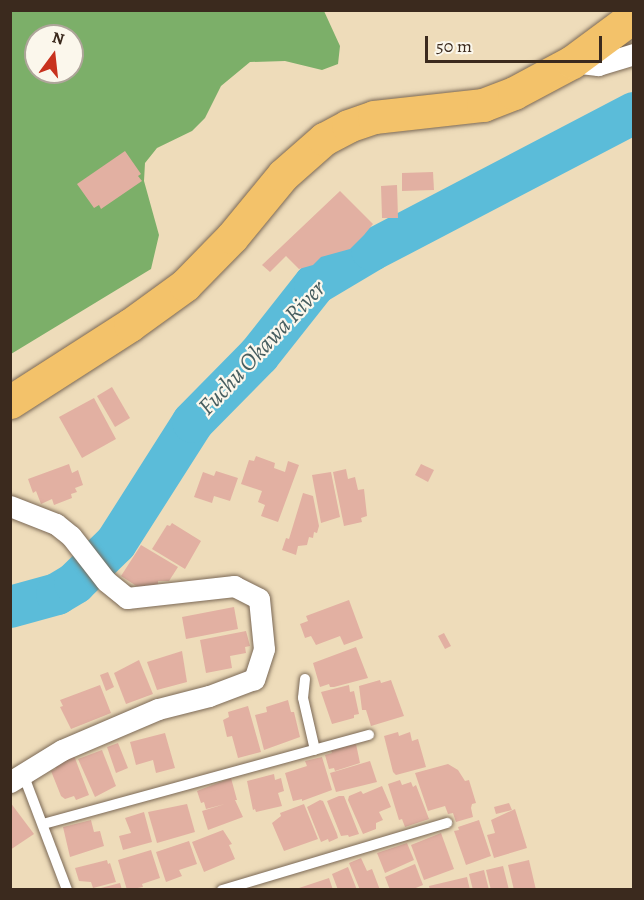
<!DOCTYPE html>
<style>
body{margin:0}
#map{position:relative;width:644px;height:900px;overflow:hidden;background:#eedcba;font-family:Alegreya,serif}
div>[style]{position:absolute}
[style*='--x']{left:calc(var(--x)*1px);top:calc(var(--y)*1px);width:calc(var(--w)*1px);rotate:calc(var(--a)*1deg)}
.forest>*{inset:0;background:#7caf69}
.river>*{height:42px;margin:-21px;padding:0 21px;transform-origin:21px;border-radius:21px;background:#5bbcd9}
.building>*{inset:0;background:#e2b0a2}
.roads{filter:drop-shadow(0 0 2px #7a6855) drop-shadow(0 0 2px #7a6855)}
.lane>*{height:10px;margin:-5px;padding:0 5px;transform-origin:5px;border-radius:5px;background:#fff}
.street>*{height:21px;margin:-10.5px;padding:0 10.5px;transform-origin:10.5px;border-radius:10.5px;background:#fff}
.primary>*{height:33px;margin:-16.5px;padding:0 16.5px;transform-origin:16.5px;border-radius:16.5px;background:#f3c26a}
span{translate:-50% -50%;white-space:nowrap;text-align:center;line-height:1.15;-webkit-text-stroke:4.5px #fbf7ec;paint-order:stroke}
.water-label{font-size:24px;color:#465d5f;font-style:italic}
.frame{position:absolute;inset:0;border:12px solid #3b2a1e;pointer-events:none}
.north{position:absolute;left:24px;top:24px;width:60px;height:60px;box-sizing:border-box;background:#fbf7ec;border:2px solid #aea59a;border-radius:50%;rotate:15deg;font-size:16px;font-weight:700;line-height:24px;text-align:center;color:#3b2a1e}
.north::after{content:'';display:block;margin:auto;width:21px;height:27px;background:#c8321e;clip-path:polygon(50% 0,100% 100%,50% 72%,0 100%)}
.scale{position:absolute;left:425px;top:36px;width:177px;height:27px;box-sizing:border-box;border:3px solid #3b2a1e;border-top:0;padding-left:8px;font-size:18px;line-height:21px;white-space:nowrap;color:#3b2a1e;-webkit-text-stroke:4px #fbf7ec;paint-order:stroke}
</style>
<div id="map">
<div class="forest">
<div style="clip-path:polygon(evenodd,11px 11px,324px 11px,340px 46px,338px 64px,322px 70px,285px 61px,250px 62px,221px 86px,205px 118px,192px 131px,157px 148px,145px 163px,144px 181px,159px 235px,151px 269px,11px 354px,11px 11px,36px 36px,72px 36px,72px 72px,36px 72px,36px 36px)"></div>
</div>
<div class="river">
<div style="--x:10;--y:607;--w:49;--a:-15.5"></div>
<div style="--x:57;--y:594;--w:21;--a:-31"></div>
<div style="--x:75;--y:583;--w:57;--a:-44.3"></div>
<div style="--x:116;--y:543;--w:143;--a:-57.5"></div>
<div style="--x:193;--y:422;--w:94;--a:-45.4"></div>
<div style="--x:259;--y:355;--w:90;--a:-51.7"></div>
<div style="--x:315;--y:284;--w:66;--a:-30.8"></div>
<div style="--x:372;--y:250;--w:296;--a:-27.6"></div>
</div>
<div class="building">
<div style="clip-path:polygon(125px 151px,141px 174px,138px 176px,142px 181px,101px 209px,99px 205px,94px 208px,77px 184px)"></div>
<div style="clip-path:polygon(433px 172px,434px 190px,402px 191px,402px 173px)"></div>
<div style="clip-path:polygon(397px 185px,398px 218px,382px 218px,381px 186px)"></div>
<div style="clip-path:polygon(340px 191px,373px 224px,364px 235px,350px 249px,321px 257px,313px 265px,299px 269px,286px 256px,270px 272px,262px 265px)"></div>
<div style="clip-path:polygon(112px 387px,130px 418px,115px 427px,97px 396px)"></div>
<div style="clip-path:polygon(94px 398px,116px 439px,82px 458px,59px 417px)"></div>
<div style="clip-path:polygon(256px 456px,275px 463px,274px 468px,285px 472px,288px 461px,299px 465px,278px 522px,261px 516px,265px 505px,258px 502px,262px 491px,241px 484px,249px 460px,254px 461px)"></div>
<div style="clip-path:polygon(69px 464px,72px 473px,78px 470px,83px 485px,75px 488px,77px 492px,71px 494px,72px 498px,54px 505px,52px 499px,41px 504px,36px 491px,33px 493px,28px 479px)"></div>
<div style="clip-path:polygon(421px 464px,434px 470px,428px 482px,415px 475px)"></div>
<div style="clip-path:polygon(346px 469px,348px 479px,355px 477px,358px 490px,364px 489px,367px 516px,361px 518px,362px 522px,344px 526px,333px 472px)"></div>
<div style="clip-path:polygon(216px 471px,238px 478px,230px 501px,214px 496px,212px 503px,194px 497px,203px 472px,214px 476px)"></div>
<div style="clip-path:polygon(331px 472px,340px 517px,321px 523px,312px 475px)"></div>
<div style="clip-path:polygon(303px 493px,313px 496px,319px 526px,317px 533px,314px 532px,313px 538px,309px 537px,307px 545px,298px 546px,296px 555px,282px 550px,286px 538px,289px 539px)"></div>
<div style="clip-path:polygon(172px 523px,201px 541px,185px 569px,152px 549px,167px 525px,170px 526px)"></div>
<div style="clip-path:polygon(141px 545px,178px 567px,169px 581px,158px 581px,158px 584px,141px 589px,121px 576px)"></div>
<div style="clip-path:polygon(349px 600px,363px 638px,344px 645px,340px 636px,316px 645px,311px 636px,305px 638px,300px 624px,308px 621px,306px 616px)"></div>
<div style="clip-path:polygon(234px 607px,238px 629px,186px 639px,182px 617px)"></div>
<div style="clip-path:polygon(246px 631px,250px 646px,245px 647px,246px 653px,230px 656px,232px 668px,206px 673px,200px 640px)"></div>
<div style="clip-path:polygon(444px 633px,451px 646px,445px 649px,438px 636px)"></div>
<div style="clip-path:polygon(356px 647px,368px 678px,334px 687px,330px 687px,329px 684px,320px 687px,313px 663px)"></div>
<div style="clip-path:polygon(182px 651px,187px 682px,157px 690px,147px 662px)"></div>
<div style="clip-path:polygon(139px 660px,153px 694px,126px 704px,114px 673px)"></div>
<div style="clip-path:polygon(108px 672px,114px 687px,106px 691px,100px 675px)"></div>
<div style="clip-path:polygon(380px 680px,381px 683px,391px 680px,404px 716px,371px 726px,366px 710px,362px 710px,359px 686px)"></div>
<div style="clip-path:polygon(100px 685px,111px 713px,71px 729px,60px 707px,63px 706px,60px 700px)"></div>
<div style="clip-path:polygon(349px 685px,350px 692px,354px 691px,359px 714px,354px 715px,354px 718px,332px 724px,321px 692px)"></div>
<div style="clip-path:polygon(288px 700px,291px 712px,294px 712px,300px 737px,264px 750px,255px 715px,267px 712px,266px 707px)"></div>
<div style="clip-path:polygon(248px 706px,261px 752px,238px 758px,232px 736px,227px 737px,223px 720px,229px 717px,228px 712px)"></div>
<div style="clip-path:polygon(398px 732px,399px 736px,410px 732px,412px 741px,418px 739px,426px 767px,396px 775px,393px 772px,384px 736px)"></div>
<div style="clip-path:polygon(165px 733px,175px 768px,156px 773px,153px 760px,136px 765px,130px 742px)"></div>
<div style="clip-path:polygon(118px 743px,128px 768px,116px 773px,107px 747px)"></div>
<div style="clip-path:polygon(356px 744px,360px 763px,335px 771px,334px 768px,329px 769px,325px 755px,332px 753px,331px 750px)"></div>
<div style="clip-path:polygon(102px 750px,116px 786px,95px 797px,78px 759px)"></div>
<div style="clip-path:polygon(73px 753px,89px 795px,76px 800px,74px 796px,65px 799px,61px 796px,51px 771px,56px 769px,53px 761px)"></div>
<div style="clip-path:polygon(322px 757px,332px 790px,302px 801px,302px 799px,293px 801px,285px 773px,307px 766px,305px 761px)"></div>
<div style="clip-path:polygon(370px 761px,377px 782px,336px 792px,330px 773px)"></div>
<div style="clip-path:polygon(448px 764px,458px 770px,465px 781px,469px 780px,476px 803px,472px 804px,471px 808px,473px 817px,456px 822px,453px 813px,448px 814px,445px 806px,428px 811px,415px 773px)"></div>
<div style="clip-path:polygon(274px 774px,275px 780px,281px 778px,284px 791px,278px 793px,282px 806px,256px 812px,255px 809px,253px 810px,247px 781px)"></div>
<div style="clip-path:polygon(231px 778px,237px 800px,235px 800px,243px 817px,208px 830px,202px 811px,225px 804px,206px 809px,204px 802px,201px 803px,197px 791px)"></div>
<div style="clip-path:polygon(400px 780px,402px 785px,411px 782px,413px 787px,416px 785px,429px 819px,405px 827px,402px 819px,399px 820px,388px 784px)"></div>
<div style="clip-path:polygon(382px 786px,391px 807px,379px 812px,383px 820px,376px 823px,376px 829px,363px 834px,348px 800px,349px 796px,361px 791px,363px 794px)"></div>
<div style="clip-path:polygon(339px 796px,344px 796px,359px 834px,349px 837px,348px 835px,341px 836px,327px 801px)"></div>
<div style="clip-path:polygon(320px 800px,323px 801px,337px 834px,338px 838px,329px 842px,328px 839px,321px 842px,307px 807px)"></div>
<div style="clip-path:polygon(10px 802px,34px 834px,10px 850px)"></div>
<div style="clip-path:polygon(509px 803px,512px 810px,496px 814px,494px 807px)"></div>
<div style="clip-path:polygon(187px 804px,195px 832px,157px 843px,148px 812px)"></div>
<div style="clip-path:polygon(304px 804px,318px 839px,284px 851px,272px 823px,281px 816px,280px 813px)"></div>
<div style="clip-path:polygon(515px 809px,527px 848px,494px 858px,487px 835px,495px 833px,491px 820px)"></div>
<div style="clip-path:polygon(144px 812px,152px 842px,123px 850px,119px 836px,131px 833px,125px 818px)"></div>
<div style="clip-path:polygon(91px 820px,94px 832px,100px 831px,104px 846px,70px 857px,63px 827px)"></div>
<div style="clip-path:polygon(479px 820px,491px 856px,466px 865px,454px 831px,459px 830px,458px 827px)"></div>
<div style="clip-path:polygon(223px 830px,232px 844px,229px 845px,235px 859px,204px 872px,192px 842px)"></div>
<div style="clip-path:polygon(441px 833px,454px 869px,424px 880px,411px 845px)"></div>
<div style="clip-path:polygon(189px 841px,197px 864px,179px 870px,182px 876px,166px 882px,156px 852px)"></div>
<div style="clip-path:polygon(407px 843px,414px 860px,385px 873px,377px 853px)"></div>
<div style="clip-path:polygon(151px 850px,160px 878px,142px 884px,143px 887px,127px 890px,118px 860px)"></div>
<div style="clip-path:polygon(361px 858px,367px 871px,372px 869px,380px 890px,360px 890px,349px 863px)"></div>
<div style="clip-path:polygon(107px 860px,108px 864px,110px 863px,116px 882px,93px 888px,91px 882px,79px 881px,75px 868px)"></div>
<div style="clip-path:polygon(529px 860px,536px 890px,514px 890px,508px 865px)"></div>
<div style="clip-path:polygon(415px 864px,423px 885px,411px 890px,390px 890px,385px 877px)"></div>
<div style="clip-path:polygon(503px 866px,509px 890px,491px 890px,486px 870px)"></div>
<div style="clip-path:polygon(348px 867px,357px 890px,338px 890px,332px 874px)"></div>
<div style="clip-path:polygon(484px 870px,489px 890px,473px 890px,469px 874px)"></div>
<div style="clip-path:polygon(467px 877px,470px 890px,430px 890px,429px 886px)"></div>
<div style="clip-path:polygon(329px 878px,333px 890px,299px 890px,299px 888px)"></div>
<div style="clip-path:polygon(120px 883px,122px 890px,98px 890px,97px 889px)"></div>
</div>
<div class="roads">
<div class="lane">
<div style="--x:305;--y:679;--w:19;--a:96"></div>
<div style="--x:303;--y:698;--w:53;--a:77"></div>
<div style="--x:23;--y:774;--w:124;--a:69.2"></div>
<div style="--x:43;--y:824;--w:338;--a:-15.3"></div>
<div style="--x:222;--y:890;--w:235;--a:-16.6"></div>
</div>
<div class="street">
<div style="--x:572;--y:62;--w:26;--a:7"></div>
<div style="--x:598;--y:65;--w:38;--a:-17"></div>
<div style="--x:10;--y:506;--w:49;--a:21.4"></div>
<div style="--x:56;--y:524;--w:19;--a:39"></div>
<div style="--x:71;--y:536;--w:57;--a:52.1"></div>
<div style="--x:106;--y:581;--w:27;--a:39"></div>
<div style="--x:127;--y:598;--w:108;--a:-6.4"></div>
<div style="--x:234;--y:586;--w:28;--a:27"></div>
<div style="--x:259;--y:599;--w:50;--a:84.3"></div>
<div style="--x:264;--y:649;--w:32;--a:108"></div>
<div style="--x:254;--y:679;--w:48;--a:159.3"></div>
<div style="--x:209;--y:696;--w:53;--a:165.7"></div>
<div style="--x:158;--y:709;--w:104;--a:156.9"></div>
<div style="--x:62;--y:750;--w:61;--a:148.4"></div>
</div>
<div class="primary">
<div style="--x:10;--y:402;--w:143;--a:-32.7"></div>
<div style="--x:130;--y:325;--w:68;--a:-36"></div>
<div style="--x:185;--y:285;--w:67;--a:-45.6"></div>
<div style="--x:232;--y:237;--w:80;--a:-50.6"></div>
<div style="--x:283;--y:175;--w:55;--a:-41.3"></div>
<div style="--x:324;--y:139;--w:27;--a:-28"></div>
<div style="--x:348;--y:126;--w:28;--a:-19"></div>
<div style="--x:374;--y:117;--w:110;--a:-6.3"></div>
<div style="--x:483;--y:105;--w:33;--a:-21"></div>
<div style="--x:514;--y:93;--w:66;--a:-28.1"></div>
<div style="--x:572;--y:62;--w:77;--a:-36.6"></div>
</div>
</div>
<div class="water-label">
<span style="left:262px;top:348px;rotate:-47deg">Fuchu Okawa River</span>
</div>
<div class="frame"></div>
<div class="north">N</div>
<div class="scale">50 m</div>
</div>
